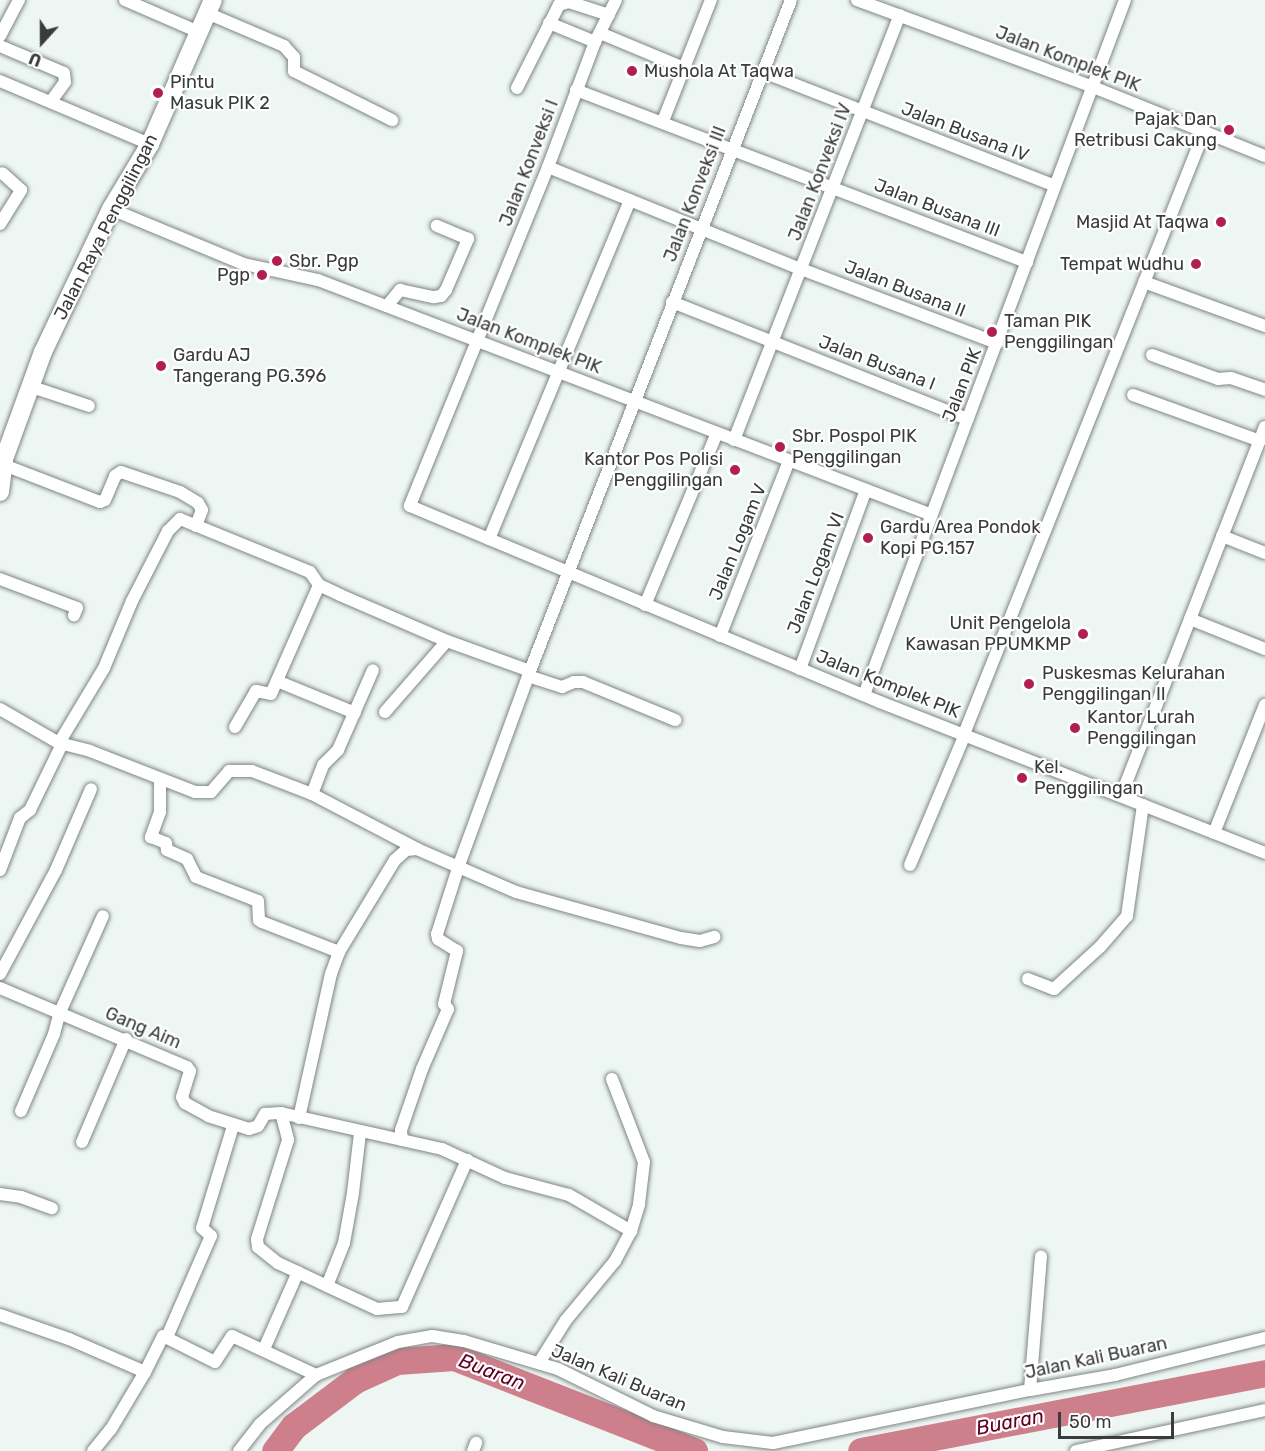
<!DOCTYPE html>
<style>
body{margin:0}
#map{position:relative;width:1265px;height:1451px;overflow:hidden;background:#edf6f2;font-family:Rubik,sans-serif}
div>[style]{position:absolute}
[style*='--x']{left:calc(var(--x)*1px);top:calc(var(--y)*1px);width:calc(var(--w)*1px);rotate:calc(var(--a)*1deg)}
.river>*{height:27px;margin:-13.5px;padding:0 13.5px;transform-origin:13.5px;border-radius:13.5px;background:#ce7f8c}
.roads{filter:drop-shadow(0 0 2px #7e8683) drop-shadow(0 0 2px #7e8683)}
.minor>*{height:12px;margin:-6px;padding:0 6px;transform-origin:6px;border-radius:6px;background:#fff}
.secondary>*{height:18px;margin:-9px;padding:0 9px;transform-origin:9px;border-radius:9px;background:#fff}
.dots>*{width:16px;height:16px;translate:-50% -50%;box-sizing:border-box;border:3px solid #fff;border-radius:50%}
span{translate:-50% -50%;white-space:nowrap;text-align:center;line-height:1.15;-webkit-text-stroke:4.5px #fff;paint-order:stroke}
.street-label{font-size:18px;color:#393c3b}
.poi-label{font-size:18px;color:#393c3b}
.left{translate:0 -50%;text-align:left}
.right{translate:-100% -50%;text-align:right}
.water-label{font-size:20px;color:#640025;font-style:italic}
.north{position:absolute;left:12px;top:12px;width:60px;height:60px;-webkit-text-stroke:4px #fff;paint-order:stroke;rotate:201deg;font-size:16px;font-weight:700;line-height:24px;text-align:center;color:#393c3b}
.north::after{content:'';display:block;margin:auto;width:21px;height:27px;background:#393c3b;clip-path:polygon(50% 0,100% 100%,50% 72%,0 100%)}
.scale{position:absolute;left:1058px;top:1412px;width:116px;height:27px;box-sizing:border-box;border:3px solid #393c3b;border-top:0;padding-left:8px;font-size:18px;line-height:21px;white-space:nowrap;color:#393c3b;-webkit-text-stroke:4px #fff;paint-order:stroke}
</style>
<div id="map">
<div class="river">
<div style="--x:275;--y:1451;--w:31;--a:-53"></div>
<div style="--x:294;--y:1426;--w:76;--a:-37"></div>
<div style="--x:355;--y:1380;--w:46;--a:-24.3"></div>
<div style="--x:397;--y:1361;--w:57;--a:-4"></div>
<div style="--x:454;--y:1357;--w:258;--a:21.4"></div>
<div style="--x:861;--y:1451;--w:411;--a:-10.9"></div>
</div>
<div class="roads">
<div class="minor">
<div style="--x:125;--y:0;--w:81;--a:23.4"></div>
<div style="--x:616;--y:0;--w:47;--a:116.6"></div>
<div style="--x:595;--y:42;--w:134;--a:110.6"></div>
<div style="--x:548;--y:167;--w:366;--a:112.2"></div>
<div style="--x:410;--y:506;--w:509;--a:22.64"></div>
<div style="--x:880;--y:702;--w:414;--a:21.4"></div>
<div style="--x:857;--y:0;--w:252;--a:20.2"></div>
<div style="--x:1093;--y:87;--w:185;--a:21.9"></div>
<div style="--x:207;--y:13;--w:84;--a:23.2"></div>
<div style="--x:284;--y:46;--w:15;--a:48"></div>
<div style="--x:294;--y:57;--w:14;--a:90"></div>
<div style="--x:294;--y:71;--w:110;--a:26.6"></div>
<div style="--x:549;--y:23;--w:50;--a:22.4"></div>
<div style="--x:600;--y:33;--w:91;--a:22.6"></div>
<div style="--x:0;--y:36;--w:41;--a:-62.2"></div>
<div style="--x:0;--y:46;--w:69;--a:22.9"></div>
<div style="--x:64;--y:73;--w:9;--a:84"></div>
<div style="--x:65;--y:82;--w:24;--a:126"></div>
<div style="--x:763;--y:72;--w:313;--a:21.3"></div>
<div style="--x:0;--y:81;--w:163;--a:22.8"></div>
<div style="--x:517;--y:88;--w:93;--a:-63.2"></div>
<div style="--x:559;--y:5;--w:10;--a:-17"></div>
<div style="--x:569;--y:2;--w:42;--a:18"></div>
<div style="--x:576;--y:90;--w:483;--a:20.9"></div>
<div style="--x:663;--y:121;--w:130;--a:-68.4"></div>
<div style="--x:548;--y:167;--w:273;--a:22"></div>
<div style="--x:801;--y:269;--w:210;--a:20.7"></div>
<div style="--x:111;--y:209;--w:144;--a:22.5"></div>
<div style="--x:244;--y:264;--w:76;--a:12.2"></div>
<div style="--x:318;--y:280;--w:657;--a:20.94"></div>
<div style="--x:0;--y:224;--w:40;--a:-58"></div>
<div style="--x:21;--y:190;--w:25;--a:-138"></div>
<div style="--x:1144;--y:282;--w:129;--a:20"></div>
<div style="--x:672;--y:302;--w:318;--a:21.6"></div>
<div style="--x:387;--y:306;--w:21;--a:-51"></div>
<div style="--x:400;--y:290;--w:35;--a:12"></div>
<div style="--x:434;--y:297;--w:7;--a:-8"></div>
<div style="--x:441;--y:296;--w:8;--a:-50"></div>
<div style="--x:446;--y:290;--w:56;--a:-66.7"></div>
<div style="--x:468;--y:239;--w:34;--a:-157"></div>
<div style="--x:1152;--y:355;--w:70;--a:20"></div>
<div style="--x:1218;--y:379;--w:13;--a:-4"></div>
<div style="--x:1231;--y:378;--w:36;--a:19"></div>
<div style="--x:29;--y:386;--w:63;--a:18.4"></div>
<div style="--x:1133;--y:395;--w:135;--a:19.9"></div>
<div style="--x:734;--y:440;--w:456;--a:-68.7"></div>
<div style="--x:4;--y:465;--w:103;--a:21.1"></div>
<div style="--x:100;--y:502;--w:5;--a:-22"></div>
<div style="--x:105;--y:500;--w:26;--a:-67"></div>
<div style="--x:115;--y:476;--w:7;--a:-34"></div>
<div style="--x:121;--y:472;--w:62;--a:18.7"></div>
<div style="--x:180;--y:492;--w:21;--a:31"></div>
<div style="--x:198;--y:503;--w:8;--a:60"></div>
<div style="--x:202;--y:510;--w:17;--a:111"></div>
<div style="--x:1222;--y:536;--w:46;--a:21.6"></div>
<div style="--x:489;--y:539;--w:367;--a:-67.4"></div>
<div style="--x:0;--y:579;--w:82;--a:20.6"></div>
<div style="--x:77;--y:608;--w:8;--a:113"></div>
<div style="--x:645;--y:605;--w:186;--a:-67.3"></div>
<div style="--x:1190;--y:619;--w:81;--a:21.8"></div>
<div style="--x:720;--y:636;--w:188;--a:-68.5"></div>
<div style="--x:800;--y:669;--w:191;--a:-69.8"></div>
<div style="--x:528;--y:676;--w:36;--a:18"></div>
<div style="--x:562;--y:687;--w:13;--a:-23"></div>
<div style="--x:574;--y:682;--w:9;--a:0"></div>
<div style="--x:583;--y:682;--w:100;--a:22.4"></div>
<div style="--x:277;--y:681;--w:84;--a:22.3"></div>
<div style="--x:864;--y:695;--w:742;--a:-69.42"></div>
<div style="--x:0;--y:709;--w:68;--a:30"></div>
<div style="--x:59;--y:743;--w:32;--a:14"></div>
<div style="--x:90;--y:751;--w:113;--a:21.3"></div>
<div style="--x:195;--y:792;--w:16;--a:0"></div>
<div style="--x:211;--y:792;--w:28;--a:-49"></div>
<div style="--x:229;--y:771;--w:23;--a:0"></div>
<div style="--x:252;--y:771;--w:64;--a:21"></div>
<div style="--x:312;--y:794;--w:119;--a:27.6"></div>
<div style="--x:417;--y:849;--w:108;--a:23.5"></div>
<div style="--x:516;--y:892;--w:171;--a:15.6"></div>
<div style="--x:681;--y:938;--w:19;--a:9"></div>
<div style="--x:700;--y:941;--w:15;--a:-16"></div>
<div style="--x:385;--y:712;--w:94;--a:-48.9"></div>
<div style="--x:235;--y:727;--w:42;--a:-59.7"></div>
<div style="--x:256;--y:691;--w:15;--a:11"></div>
<div style="--x:271;--y:694;--w:119;--a:-66.2"></div>
<div style="--x:964;--y:734;--w:648;--a:-68.26"></div>
<div style="--x:59;--y:743;--w:87;--a:-59"></div>
<div style="--x:104;--y:668;--w:73;--a:-67.3"></div>
<div style="--x:132;--y:601;--w:79;--a:-62.8"></div>
<div style="--x:168;--y:531;--w:17;--a:-45"></div>
<div style="--x:180;--y:519;--w:140;--a:22.2"></div>
<div style="--x:310;--y:572;--w:16;--a:55"></div>
<div style="--x:319;--y:585;--w:23;--a:25"></div>
<div style="--x:340;--y:595;--w:116;--a:23.3"></div>
<div style="--x:447;--y:641;--w:88;--a:19.9"></div>
<div style="--x:160;--y:780;--w:32;--a:90"></div>
<div style="--x:160;--y:812;--w:27;--a:110"></div>
<div style="--x:151;--y:837;--w:16;--a:22"></div>
<div style="--x:166;--y:843;--w:7;--a:82"></div>
<div style="--x:167;--y:850;--w:22;--a:24"></div>
<div style="--x:187;--y:859;--w:20;--a:63"></div>
<div style="--x:196;--y:877;--w:66;--a:21.2"></div>
<div style="--x:258;--y:901;--w:19;--a:87"></div>
<div style="--x:259;--y:920;--w:4;--a:34"></div>
<div style="--x:262;--y:922;--w:83;--a:21.3"></div>
<div style="--x:312;--y:794;--w:31;--a:-69"></div>
<div style="--x:323;--y:765;--w:21;--a:-45"></div>
<div style="--x:338;--y:750;--w:87;--a:-66.4"></div>
<div style="--x:1121;--y:796;--w:396;--a:-68.7"></div>
<div style="--x:1214;--y:833;--w:138;--a:-68.3"></div>
<div style="--x:910;--y:865;--w:142;--a:-67.2"></div>
<div style="--x:0;--y:870;--w:56;--a:-69"></div>
<div style="--x:20;--y:818;--w:13;--a:-39"></div>
<div style="--x:30;--y:810;--w:73;--a:-64.1"></div>
<div style="--x:0;--y:974;--w:118;--a:-61.7"></div>
<div style="--x:56;--y:870;--w:88;--a:-66.6"></div>
<div style="--x:1028;--y:979;--w:28;--a:21"></div>
<div style="--x:1054;--y:989;--w:62;--a:-42.4"></div>
<div style="--x:1100;--y:947;--w:41;--a:-48.9"></div>
<div style="--x:1127;--y:916;--w:112;--a:-81.8"></div>
<div style="--x:0;--y:988;--w:203;--a:22.9"></div>
<div style="--x:187;--y:1067;--w:5;--a:53"></div>
<div style="--x:190;--y:1071;--w:27;--a:107"></div>
<div style="--x:182;--y:1097;--w:7;--a:63"></div>
<div style="--x:185;--y:1103;--w:26;--a:29"></div>
<div style="--x:208;--y:1116;--w:43;--a:17.6"></div>
<div style="--x:249;--y:1129;--w:9;--a:-18"></div>
<div style="--x:258;--y:1126;--w:14;--a:-60"></div>
<div style="--x:265;--y:1114;--w:16;--a:-4"></div>
<div style="--x:281;--y:1113;--w:165;--a:12.6"></div>
<div style="--x:442;--y:1149;--w:69;--a:24.7"></div>
<div style="--x:505;--y:1178;--w:66;--a:14.9"></div>
<div style="--x:569;--y:1195;--w:72;--a:30.1"></div>
<div style="--x:21;--y:1111;--w:84;--a:-66.8"></div>
<div style="--x:54;--y:1034;--w:23;--a:-75"></div>
<div style="--x:60;--y:1012;--w:105;--a:-65.9"></div>
<div style="--x:281;--y:1113;--w:28;--a:75"></div>
<div style="--x:288;--y:1140;--w:104;--a:107.4"></div>
<div style="--x:257;--y:1239;--w:8;--a:83"></div>
<div style="--x:258;--y:1247;--w:26;--a:39"></div>
<div style="--x:278;--y:1263;--w:54;--a:25.1"></div>
<div style="--x:299;--y:1118;--w:148;--a:-77.5"></div>
<div style="--x:331;--y:974;--w:23;--a:-70"></div>
<div style="--x:339;--y:952;--w:108;--a:-58.7"></div>
<div style="--x:395;--y:860;--w:15;--a:-42"></div>
<div style="--x:406;--y:850;--w:11;--a:-5"></div>
<div style="--x:360;--y:1133;--w:60;--a:96.7"></div>
<div style="--x:353;--y:1193;--w:51;--a:100.2"></div>
<div style="--x:344;--y:1243;--w:46;--a:111.6"></div>
<div style="--x:327;--y:1286;--w:55;--a:24.7"></div>
<div style="--x:377;--y:1309;--w:25;--a:-5"></div>
<div style="--x:402;--y:1307;--w:161;--a:-66.1"></div>
<div style="--x:402;--y:1140;--w:10;--a:-96"></div>
<div style="--x:401;--y:1130;--w:65;--a:-71"></div>
<div style="--x:422;--y:1069;--w:65;--a:-66.6"></div>
<div style="--x:448;--y:1009;--w:6;--a:-129"></div>
<div style="--x:444;--y:1004;--w:55;--a:-76.2"></div>
<div style="--x:457;--y:951;--w:22;--a:-148"></div>
<div style="--x:438;--y:939;--w:5;--a:-101"></div>
<div style="--x:437;--y:934;--w:72;--a:-72.3"></div>
<div style="--x:459;--y:865;--w:201;--a:-69.9"></div>
<div style="--x:528;--y:676;--w:725;--a:-68.74"></div>
<div style="--x:82;--y:1142;--w:112;--a:-66.9"></div>
<div style="--x:0;--y:1194;--w:21;--a:8"></div>
<div style="--x:21;--y:1197;--w:33;--a:20"></div>
<div style="--x:0;--y:1315;--w:73;--a:19.2"></div>
<div style="--x:69;--y:1339;--w:83;--a:23.5"></div>
<div style="--x:145;--y:1372;--w:40;--a:-63.4"></div>
<div style="--x:163;--y:1336;--w:58;--a:26.6"></div>
<div style="--x:215;--y:1362;--w:31;--a:-57"></div>
<div style="--x:232;--y:1336;--w:93;--a:24.9"></div>
<div style="--x:167;--y:1337;--w:110;--a:-66.5"></div>
<div style="--x:211;--y:1236;--w:12;--a:-138"></div>
<div style="--x:202;--y:1228;--w:107;--a:-73.1"></div>
<div style="--x:264;--y:1349;--w:84;--a:-66.2"></div>
<div style="--x:539;--y:1363;--w:51;--a:-57.9"></div>
<div style="--x:566;--y:1320;--w:77;--a:-50.3"></div>
<div style="--x:615;--y:1261;--w:34;--a:-62"></div>
<div style="--x:631;--y:1231;--w:28;--a:-73"></div>
<div style="--x:639;--y:1204;--w:42;--a:-83.2"></div>
<div style="--x:644;--y:1162;--w:89;--a:-111.1"></div>
<div style="--x:1030;--y:1390;--w:134;--a:-85.3"></div>
<div style="--x:93;--y:1451;--w:28;--a:-51"></div>
<div style="--x:111;--y:1429;--w:66;--a:-59.2"></div>
<div style="--x:239;--y:1451;--w:34;--a:-52"></div>
<div style="--x:260;--y:1424;--w:74;--a:-41.2"></div>
<div style="--x:316;--y:1375;--w:88;--a:-21.9"></div>
<div style="--x:398;--y:1342;--w:35;--a:-10"></div>
<div style="--x:432;--y:1336;--w:32;--a:9"></div>
<div style="--x:464;--y:1341;--w:98;--a:16.6"></div>
<div style="--x:558;--y:1369;--w:106;--a:26.3"></div>
<div style="--x:653;--y:1416;--w:73;--a:16.7"></div>
<div style="--x:723;--y:1437;--w:50;--a:6.8"></div>
<div style="--x:773;--y:1443;--w:262;--a:-11.7"></div>
<div style="--x:1030;--y:1390;--w:86;--a:-10"></div>
<div style="--x:1115;--y:1375;--w:154;--a:-13.9"></div>
<div style="--x:473;--y:1451;--w:9;--a:-69"></div>
<div style="--x:1076;--y:1451;--w:193;--a:-12.2"></div>
</div>
<div class="secondary">
<div style="--x:0;--y:492;--w:33;--a:-83"></div>
<div style="--x:4;--y:459;--w:114;--a:-70"></div>
<div style="--x:43;--y:352;--w:158;--a:-64.6"></div>
<div style="--x:111;--y:209;--w:76;--a:-59"></div>
<div style="--x:150;--y:144;--w:157;--a:-66.4"></div>
</div>
</div>
<div class="dots">
<div style="left:632px;top:71px;background:#b01f4d"></div>
<div style="left:158px;top:93px;background:#b01f4d"></div>
<div style="left:1229px;top:130px;background:#b01f4d"></div>
<div style="left:1221px;top:222px;background:#b01f4d"></div>
<div style="left:277px;top:261px;background:#b01f4d"></div>
<div style="left:1196px;top:264px;background:#b01f4d"></div>
<div style="left:262px;top:275px;background:#b01f4d"></div>
<div style="left:992px;top:332px;background:#b01f4d"></div>
<div style="left:161px;top:366px;background:#b01f4d"></div>
<div style="left:780px;top:447px;background:#b01f4d"></div>
<div style="left:735px;top:470px;background:#b01f4d"></div>
<div style="left:868px;top:538px;background:#b01f4d"></div>
<div style="left:1083px;top:634px;background:#b01f4d"></div>
<div style="left:1029px;top:684px;background:#b01f4d"></div>
<div style="left:1075px;top:728px;background:#b01f4d"></div>
<div style="left:1022px;top:778px;background:#b01f4d"></div>
</div>
<div class="street-label">
<span style="left:1068px;top:59px;rotate:21deg">Jalan Komplek PIK</span>
<span style="left:965px;top:132px;rotate:21deg">Jalan Busana IV</span>
<span style="left:529px;top:163px;rotate:-69deg">Jalan Konveksi I</span>
<span style="left:820px;top:172px;rotate:-69deg">Jalan Konveksi IV</span>
<span style="left:695px;top:194px;rotate:-69deg">Jalan Konveksi III</span>
<span style="left:937px;top:208px;rotate:21deg">Jalan Busana III</span>
<span style="left:106px;top:227px;rotate:-63deg">Jalan Raya Penggilingan</span>
<span style="left:905px;top:289px;rotate:21deg">Jalan Busana II</span>
<span style="left:529px;top:341px;rotate:21deg">Jalan Komplek PIK</span>
<span style="left:877px;top:363px;rotate:21deg">Jalan Busana I</span>
<span style="left:962px;top:385px;rotate:-69deg">Jalan PIK</span>
<span style="left:738px;top:542px;rotate:-68deg">Jalan Logam V</span>
<span style="left:816px;top:573px;rotate:-69deg">Jalan Logam VI</span>
<span style="left:888px;top:684px;rotate:22deg">Jalan Komplek PIK</span>
<span style="left:143px;top:1028px;rotate:23deg">Gang Aim</span>
<span style="left:1096px;top:1358px;rotate:-12deg">Jalan Kali Buaran</span>
<span style="left:619px;top:1378px;rotate:23deg">Jalan Kali Buaran</span>
</div>
<div class="poi-label">
<span class="left" style="left:644px;top:71px">Mushola At Taqwa</span>
<span class="left" style="left:170px;top:93px">Pintu<br>Masuk PIK 2</span>
<span class="right" style="left:1217px;top:130px">Pajak Dan<br>Retribusi Cakung</span>
<span class="right" style="left:1209px;top:222px">Masjid At Taqwa</span>
<span class="left" style="left:289px;top:261px">Sbr. Pgp</span>
<span class="right" style="left:1184px;top:264px">Tempat Wudhu</span>
<span class="right" style="left:250px;top:275px">Pgp</span>
<span class="left" style="left:1004px;top:332px">Taman PIK<br>Penggilingan</span>
<span class="left" style="left:173px;top:366px">Gardu AJ<br>Tangerang PG.396</span>
<span class="left" style="left:792px;top:447px">Sbr. Pospol PIK<br>Penggilingan</span>
<span class="right" style="left:723px;top:470px">Kantor Pos Polisi<br>Penggilingan</span>
<span class="left" style="left:880px;top:538px">Gardu Area Pondok<br>Kopi PG.157</span>
<span class="right" style="left:1071px;top:634px">Unit Pengelola<br>Kawasan PPUMKMP</span>
<span class="left" style="left:1042px;top:684px">Puskesmas Kelurahan<br>Penggilingan II</span>
<span class="left" style="left:1087px;top:728px">Kantor Lurah<br>Penggilingan</span>
<span class="left" style="left:1034px;top:778px">Kel.<br>Penggilingan</span>
</div>
<div class="water-label">
<span style="left:492px;top:1372px;rotate:21deg">Buaran</span>
<span style="left:1010px;top:1422px;rotate:-11deg">Buaran</span>
</div>
<div class="north">U</div>
<div class="scale">50 m</div>
</div>
